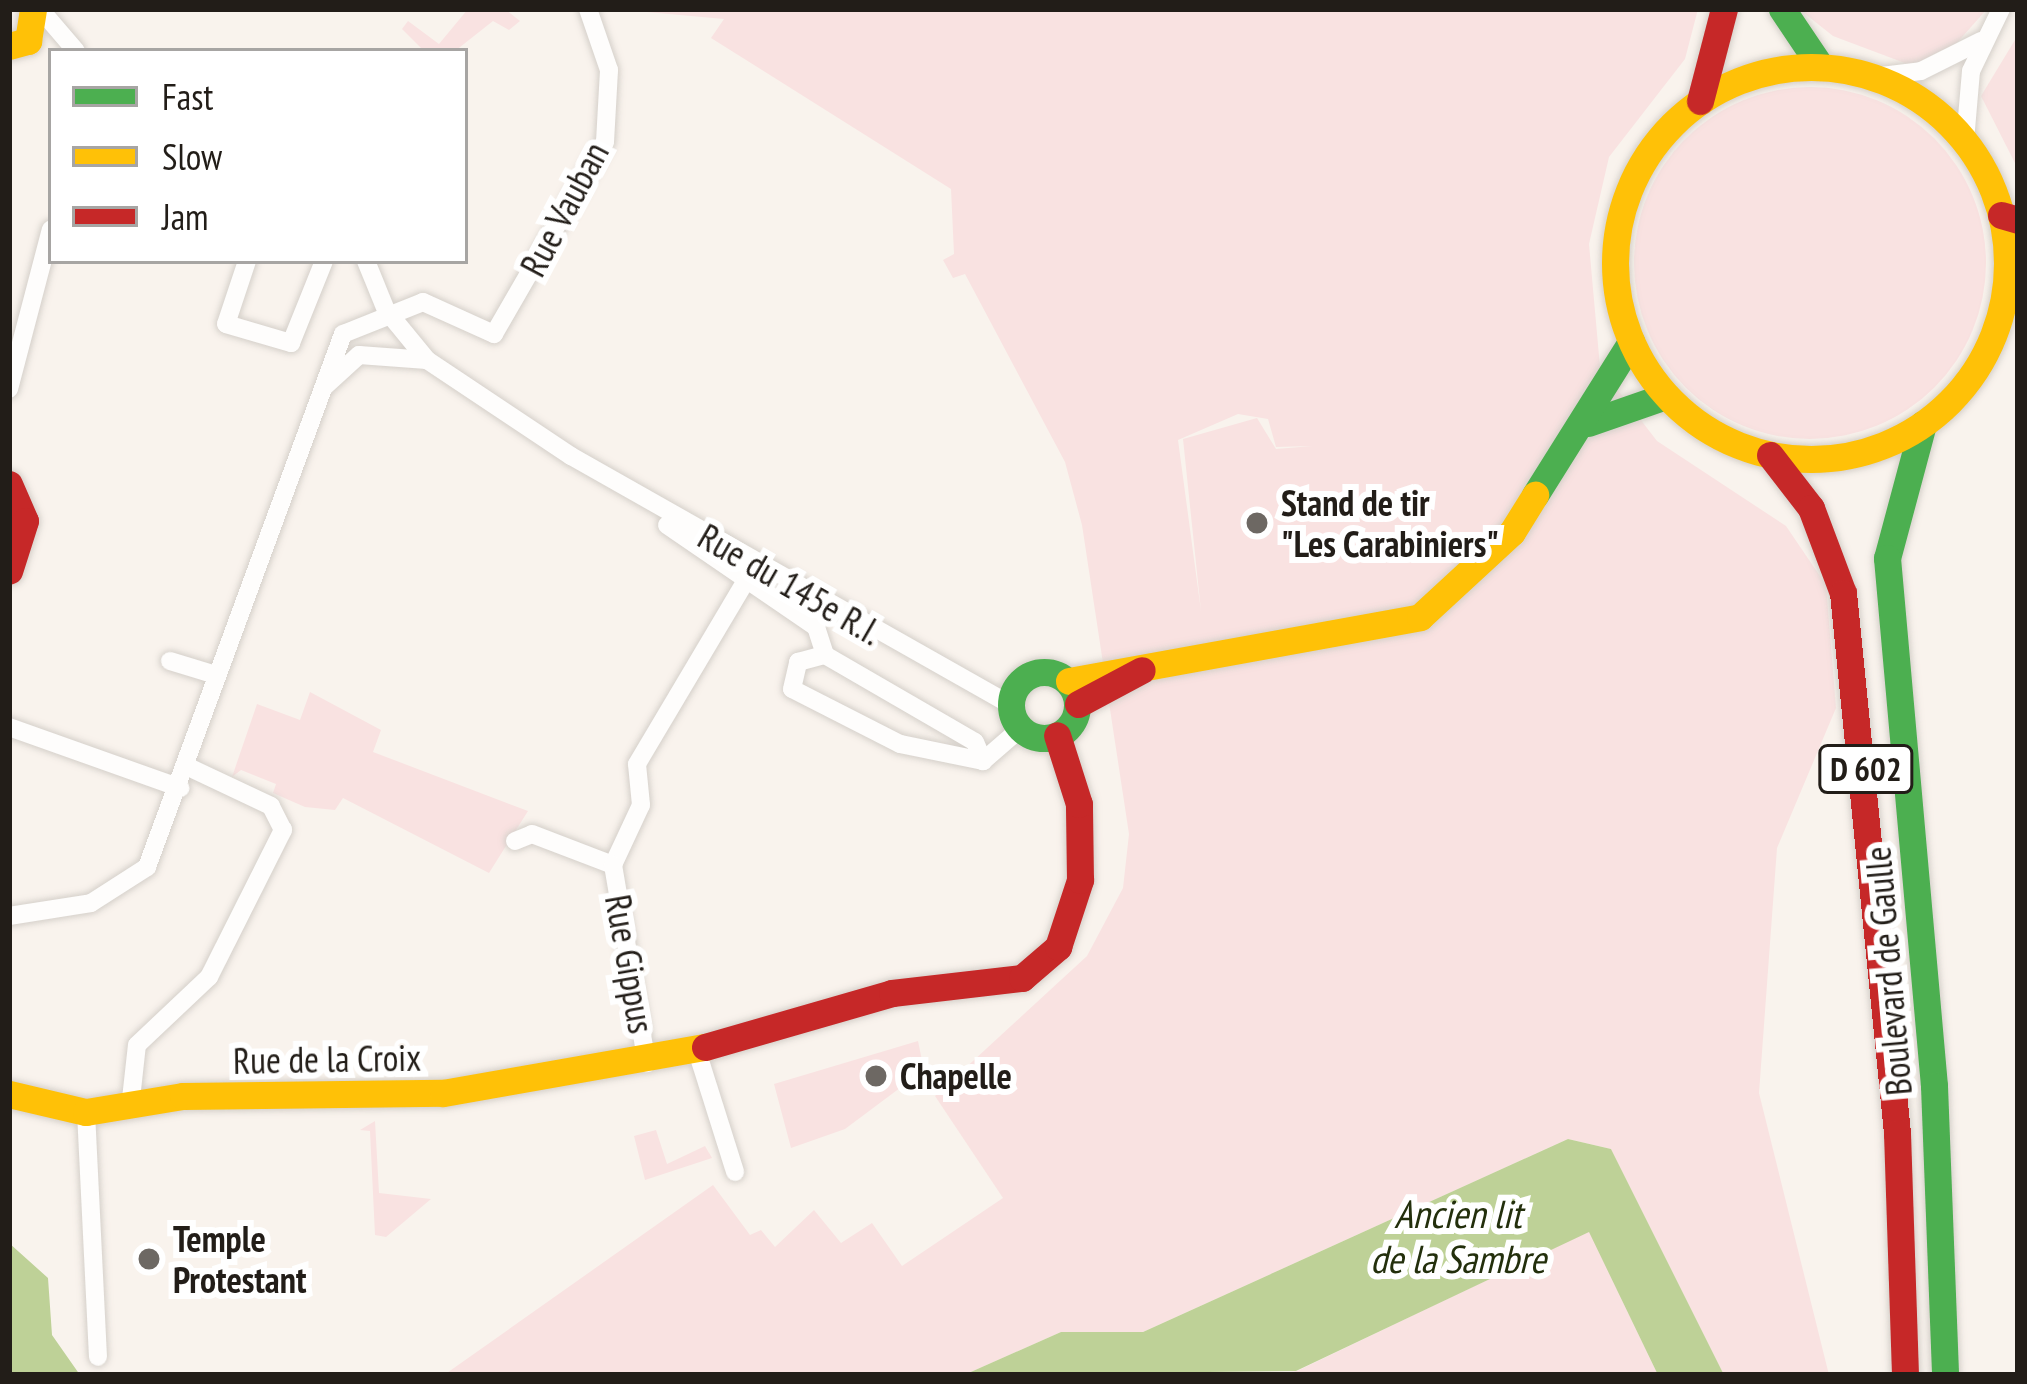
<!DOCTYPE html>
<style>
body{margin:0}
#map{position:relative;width:2027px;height:1384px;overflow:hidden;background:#f9f3ed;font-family:"PT Sans Narrow",sans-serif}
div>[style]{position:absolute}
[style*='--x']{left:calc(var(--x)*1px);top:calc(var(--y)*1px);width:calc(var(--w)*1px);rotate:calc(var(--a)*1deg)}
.green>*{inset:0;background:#f9e2e1}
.round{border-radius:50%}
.water>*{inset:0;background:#bed197}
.roads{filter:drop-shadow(0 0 3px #d5d0ca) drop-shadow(0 0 3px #d5d0ca)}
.street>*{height:18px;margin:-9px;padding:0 9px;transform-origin:9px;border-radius:9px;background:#fefdfc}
.fast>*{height:27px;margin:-13.5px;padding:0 13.5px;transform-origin:13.5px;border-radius:13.5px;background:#4caf50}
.fast>.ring{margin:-13.5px;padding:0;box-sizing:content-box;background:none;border:27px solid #4caf50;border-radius:50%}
.slow>*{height:27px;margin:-13.5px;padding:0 13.5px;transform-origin:13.5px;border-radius:13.5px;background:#ffc107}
.slow>.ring{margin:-13.5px;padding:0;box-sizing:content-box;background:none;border:27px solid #ffc107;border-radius:50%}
.jam>*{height:27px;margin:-13.5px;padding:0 13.5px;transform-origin:13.5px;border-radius:13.5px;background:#c62828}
.dots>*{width:33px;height:33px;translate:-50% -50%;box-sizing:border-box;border:6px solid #fff;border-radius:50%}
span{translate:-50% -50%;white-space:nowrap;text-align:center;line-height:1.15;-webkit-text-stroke:12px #fff;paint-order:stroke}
.shield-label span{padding:3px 9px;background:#fff;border:3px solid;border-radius:9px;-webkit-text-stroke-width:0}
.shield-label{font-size:33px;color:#221d18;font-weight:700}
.street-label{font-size:36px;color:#221d18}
.poi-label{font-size:36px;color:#221d18;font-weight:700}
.left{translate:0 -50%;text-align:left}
.water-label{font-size:39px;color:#232f0c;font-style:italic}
.frame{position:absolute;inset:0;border:12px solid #221d18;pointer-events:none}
.legend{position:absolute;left:48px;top:48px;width:420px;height:216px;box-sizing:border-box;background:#fff;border:3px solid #a7a5a3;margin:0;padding:15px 21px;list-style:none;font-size:36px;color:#221d18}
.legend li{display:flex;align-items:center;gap:24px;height:60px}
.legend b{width:60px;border:3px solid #a7a5a3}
</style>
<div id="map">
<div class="green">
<div style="clip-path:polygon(468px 9px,505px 9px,520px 21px,509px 30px,493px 21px,455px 51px,424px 51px,402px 29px,408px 21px,439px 44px)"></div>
<div style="clip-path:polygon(evenodd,614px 9px,1698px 9px,1685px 59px,1609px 157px,1589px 244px,1600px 367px,1657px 441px,1786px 526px,1826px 585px,1836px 708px,1777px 848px,1759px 1093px,1829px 1375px,1724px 1375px,1611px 1149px,1568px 1139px,1143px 1332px,1061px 1332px,964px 1375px,444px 1375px,713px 1185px,750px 1235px,761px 1230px,775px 1247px,814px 1210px,841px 1243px,872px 1223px,902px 1266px,1003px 1198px,935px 1096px,1087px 956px,1123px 888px,1129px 834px,1082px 525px,1065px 462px,965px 274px,953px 278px,943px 260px,954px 254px,951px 189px,711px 38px,724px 19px,614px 9px,1238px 414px,1268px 419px,1276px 447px,1312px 446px,1276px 449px,1257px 418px,1183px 439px,1201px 611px,1178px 440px,1238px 414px)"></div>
<div style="clip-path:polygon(1799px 9px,1987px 9px,1947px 54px,1910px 65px,1833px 36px)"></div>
<div style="clip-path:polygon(2018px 35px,2018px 169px,1981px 96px)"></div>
<div class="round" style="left:1634px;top:87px;width:352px;height:352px"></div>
<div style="clip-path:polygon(310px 692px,381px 730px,373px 752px,528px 811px,489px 873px,343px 798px,335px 810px,305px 807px,273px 793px,276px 784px,241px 770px,232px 777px,257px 704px,300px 720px)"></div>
<div style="clip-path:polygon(918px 1041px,924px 1070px,845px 1129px,791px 1148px,774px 1084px)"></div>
<div style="clip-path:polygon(375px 1121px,379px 1193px,431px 1199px,386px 1237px,375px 1235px,370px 1131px,360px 1130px)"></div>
<div style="clip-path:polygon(656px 1130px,667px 1164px,705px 1146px,712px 1158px,645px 1180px,634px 1136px)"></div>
<div style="clip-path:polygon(1589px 1231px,1658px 1375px,1274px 1375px,1297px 1371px)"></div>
</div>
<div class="water">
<div style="clip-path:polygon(1568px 1139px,1611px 1149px,1724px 1375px,1658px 1375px,1589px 1232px,1296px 1371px,964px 1375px,1061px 1332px,1143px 1332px)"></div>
<div style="clip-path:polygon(9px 1243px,48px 1278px,52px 1335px,80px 1375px,9px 1375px)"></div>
</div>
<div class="roads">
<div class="street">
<div style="--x:40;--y:9;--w:55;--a:49.4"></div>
<div style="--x:1873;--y:77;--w:48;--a:-7.1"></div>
<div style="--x:1921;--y:71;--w:67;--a:-26.6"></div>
<div style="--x:1965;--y:141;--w:70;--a:-85.1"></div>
<div style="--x:1971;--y:71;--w:69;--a:-64.2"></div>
<div style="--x:247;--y:261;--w:66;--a:108.4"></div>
<div style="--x:226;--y:324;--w:68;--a:16.3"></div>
<div style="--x:291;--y:343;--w:88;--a:-68.1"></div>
<div style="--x:366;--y:261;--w:53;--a:67.8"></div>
<div style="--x:386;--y:310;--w:65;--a:50.6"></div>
<div style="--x:427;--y:360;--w:173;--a:33.7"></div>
<div style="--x:571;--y:456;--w:506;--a:29.51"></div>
<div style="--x:325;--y:386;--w:46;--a:-42.4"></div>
<div style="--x:359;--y:355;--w:68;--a:4.2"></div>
<div style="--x:9;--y:389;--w:165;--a:-75.3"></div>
<div style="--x:667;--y:525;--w:181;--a:34.4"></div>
<div style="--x:816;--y:627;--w:29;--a:72"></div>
<div style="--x:825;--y:655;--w:173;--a:30.1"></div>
<div style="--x:975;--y:742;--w:21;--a:67"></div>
<div style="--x:983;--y:761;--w:85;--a:-168.4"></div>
<div style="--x:900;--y:744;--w:121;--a:-153"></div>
<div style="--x:792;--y:689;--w:28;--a:-77"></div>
<div style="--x:798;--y:662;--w:28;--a:-15"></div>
<div style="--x:170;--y:661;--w:48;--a:16.9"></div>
<div style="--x:9;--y:727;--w:182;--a:19.6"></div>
<div style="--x:983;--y:761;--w:50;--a:-41"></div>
<div style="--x:515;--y:841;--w:18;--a:-22"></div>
<div style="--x:532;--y:834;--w:87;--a:20.9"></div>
<div style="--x:613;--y:865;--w:66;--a:-65"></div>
<div style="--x:641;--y:805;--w:41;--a:-95.6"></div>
<div style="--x:637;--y:764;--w:209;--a:-59.3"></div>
<div style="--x:613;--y:865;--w:201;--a:80.3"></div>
<div style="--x:9;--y:916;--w:83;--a:-9"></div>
<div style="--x:91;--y:903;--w:67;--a:-32.7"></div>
<div style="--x:147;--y:867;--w:568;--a:-69.81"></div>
<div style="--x:343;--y:334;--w:86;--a:-21.8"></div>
<div style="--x:423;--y:302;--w:78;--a:24.3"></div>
<div style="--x:494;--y:334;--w:222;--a:-60"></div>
<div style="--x:605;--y:142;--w:72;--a:-86.8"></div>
<div style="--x:609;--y:70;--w:65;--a:-109"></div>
<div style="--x:696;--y:1048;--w:130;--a:72.5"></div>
<div style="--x:130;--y:1108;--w:63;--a:-83.7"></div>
<div style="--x:137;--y:1045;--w:99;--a:-43.4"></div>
<div style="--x:209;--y:977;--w:165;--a:-63.3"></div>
<div style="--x:283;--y:830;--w:27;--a:-117"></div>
<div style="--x:271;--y:806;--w:94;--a:-154.8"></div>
<div style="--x:86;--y:1112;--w:245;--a:87.2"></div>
</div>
<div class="fast">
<div style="--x:1782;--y:9;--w:70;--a:56.1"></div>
<div style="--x:1588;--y:423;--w:83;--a:-19.1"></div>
<div style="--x:1923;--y:424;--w:139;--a:105"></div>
<div style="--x:1887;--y:558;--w:530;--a:84.91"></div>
<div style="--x:1934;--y:1086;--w:289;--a:87.8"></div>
<div style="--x:1535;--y:495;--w:181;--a:-57.9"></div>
<div class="ring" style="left:1011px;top:672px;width:39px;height:39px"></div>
</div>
<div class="slow">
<div style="--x:9;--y:46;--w:20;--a:-15"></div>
<div style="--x:28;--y:41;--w:32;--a:-81"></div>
<div class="ring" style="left:1615px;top:67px;width:365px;height:365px"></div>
<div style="--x:1069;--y:681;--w:357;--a:-10.3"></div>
<div style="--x:1420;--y:617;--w:125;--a:-42.7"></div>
<div style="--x:1512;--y:532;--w:44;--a:-58.1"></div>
<div style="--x:9;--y:1094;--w:79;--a:13.2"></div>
<div style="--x:86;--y:1112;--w:98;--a:-9.4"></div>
<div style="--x:183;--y:1096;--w:260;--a:-0.7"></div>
<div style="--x:443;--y:1093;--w:266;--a:-10"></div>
</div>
<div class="jam">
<div style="--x:1700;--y:101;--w:95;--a:-75.4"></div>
<div style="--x:2001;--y:215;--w:18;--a:16"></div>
<div style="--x:1770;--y:455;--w:67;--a:52.3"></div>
<div style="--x:1811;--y:508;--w:91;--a:69.4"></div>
<div style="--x:1843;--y:593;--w:543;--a:84.29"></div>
<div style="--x:1897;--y:1133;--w:242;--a:88.1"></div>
<div style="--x:9;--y:484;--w:40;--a:66.6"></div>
<div style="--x:25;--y:521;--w:52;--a:107.7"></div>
<div style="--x:1078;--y:704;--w:72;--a:-28"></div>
<div style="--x:705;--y:1047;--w:195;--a:-16.1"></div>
<div style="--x:892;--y:993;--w:131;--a:-6.6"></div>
<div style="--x:1022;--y:978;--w:48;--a:-40.7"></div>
<div style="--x:1058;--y:947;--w:71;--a:-71.8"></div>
<div style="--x:1080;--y:880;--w:76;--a:-90.8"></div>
<div style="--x:1079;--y:804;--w:72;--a:-107.7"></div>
</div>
</div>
<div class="dots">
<div style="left:1257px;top:523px;background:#6d6863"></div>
<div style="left:876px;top:1076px;background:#6d6863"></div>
<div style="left:149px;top:1259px;background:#6d6863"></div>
</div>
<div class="shield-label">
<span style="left:1866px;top:769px">D 602</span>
</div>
<div class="street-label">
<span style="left:564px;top:209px;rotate:-62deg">Rue Vauban</span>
<span style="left:790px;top:584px;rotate:30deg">Rue du 145e R.I.</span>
<span style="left:630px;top:964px;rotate:80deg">Rue Gippus</span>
<span style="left:1888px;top:971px;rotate:-95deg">Boulevard de Gaulle</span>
<span style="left:327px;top:1059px;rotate:-1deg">Rue de la Croix</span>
</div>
<div class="poi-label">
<span class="left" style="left:1281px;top:523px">Stand de tir<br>"Les Carabiniers"</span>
<span class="left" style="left:900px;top:1076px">Chapelle</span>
<span class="left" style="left:173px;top:1259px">Temple<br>Protestant</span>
</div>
<div class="water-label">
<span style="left:1458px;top:1237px">Ancien lit<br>de la Sambre</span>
</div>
<div class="frame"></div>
<ul class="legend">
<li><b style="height:15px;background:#4caf50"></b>Fast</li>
<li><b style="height:15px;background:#ffc107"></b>Slow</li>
<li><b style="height:15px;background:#c62828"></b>Jam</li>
</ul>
</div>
